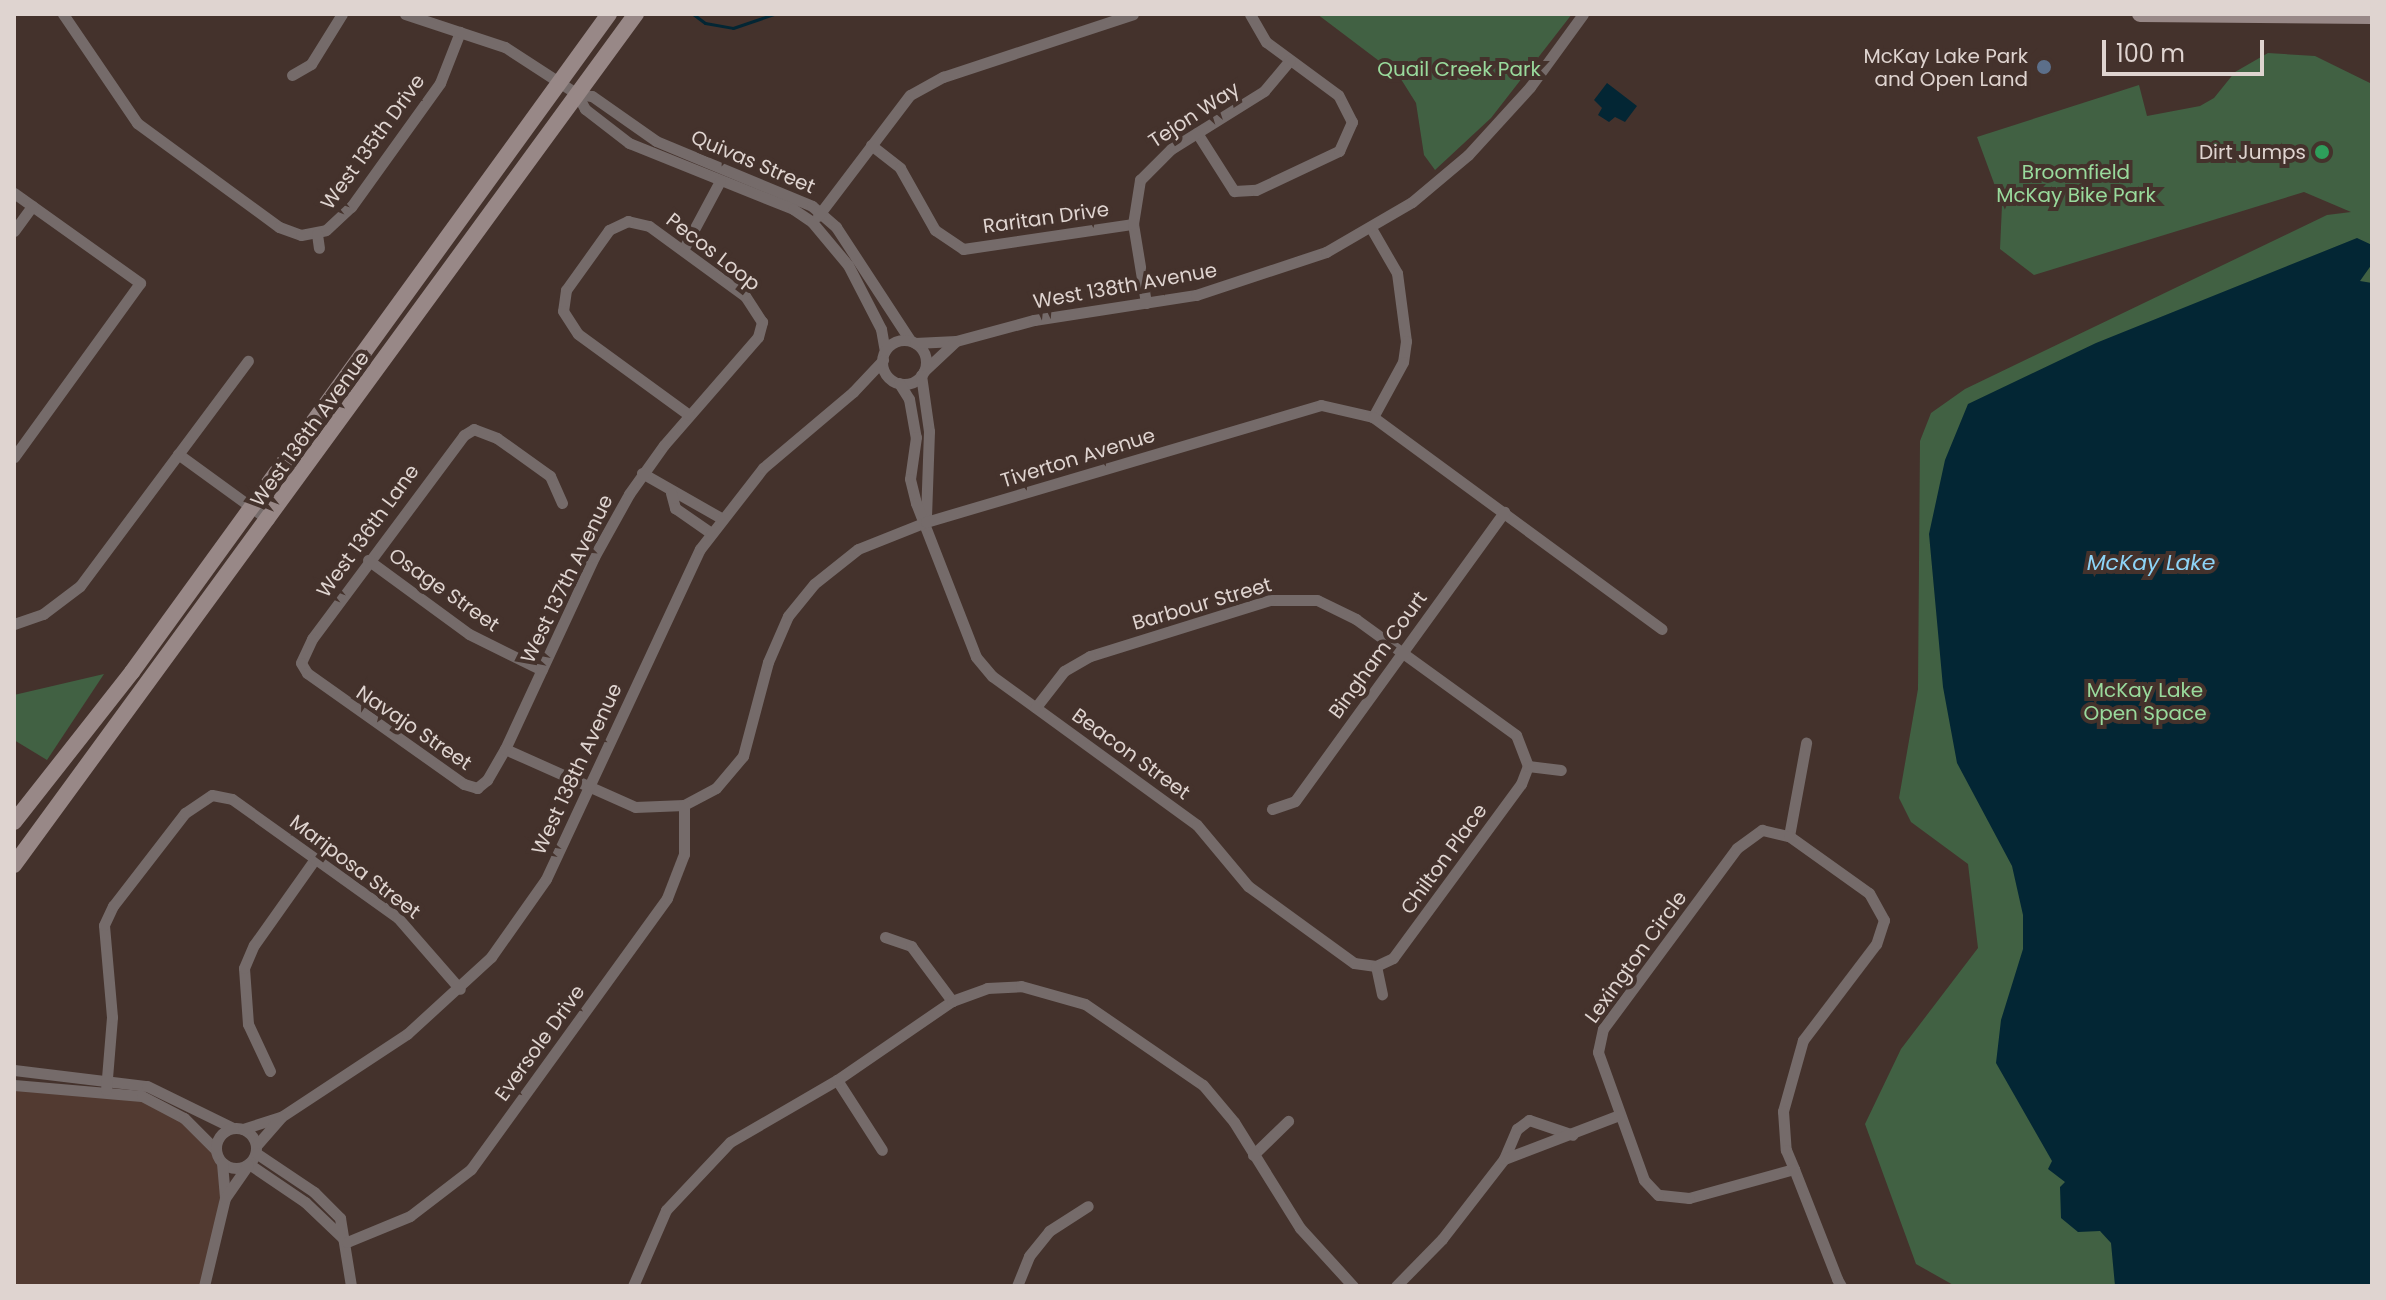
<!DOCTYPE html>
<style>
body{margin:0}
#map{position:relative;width:2386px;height:1300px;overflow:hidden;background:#44322c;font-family:Poppins,sans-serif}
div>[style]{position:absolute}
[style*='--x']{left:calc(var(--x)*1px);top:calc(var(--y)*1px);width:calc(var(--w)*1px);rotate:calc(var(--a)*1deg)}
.built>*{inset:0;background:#523a31}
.green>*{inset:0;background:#416143}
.water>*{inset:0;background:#032634}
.stream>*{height:3px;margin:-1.5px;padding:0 1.5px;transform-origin:1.5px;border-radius:1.5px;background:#032634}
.minor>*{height:11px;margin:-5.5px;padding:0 5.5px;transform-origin:5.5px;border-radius:5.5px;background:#756b6a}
.minor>.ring{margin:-5.5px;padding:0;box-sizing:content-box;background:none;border:11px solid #756b6a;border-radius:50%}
.secondary>*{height:16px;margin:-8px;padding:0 8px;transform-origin:8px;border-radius:8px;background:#988887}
.dots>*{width:22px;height:22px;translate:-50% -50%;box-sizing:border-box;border:4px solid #44322c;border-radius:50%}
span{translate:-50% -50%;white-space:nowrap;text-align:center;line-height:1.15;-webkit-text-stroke:8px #44322c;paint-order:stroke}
.poi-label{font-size:20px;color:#dfd4d0}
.right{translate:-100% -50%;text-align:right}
.park-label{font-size:20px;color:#99da9c}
.street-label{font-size:20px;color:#dfd4d0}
.water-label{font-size:22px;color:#8dd4f7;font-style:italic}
.frame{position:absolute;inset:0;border:16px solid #dfd4d0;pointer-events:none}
.scale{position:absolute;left:2102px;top:40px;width:162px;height:36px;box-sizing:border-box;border:4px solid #dfd4d0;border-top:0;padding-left:10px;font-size:24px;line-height:28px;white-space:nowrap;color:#dfd4d0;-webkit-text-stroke:6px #44322c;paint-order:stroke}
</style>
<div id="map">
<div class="built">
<div style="clip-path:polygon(14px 1085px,106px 1090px,170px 1109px,215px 1149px,223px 1182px,204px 1286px,14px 1286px)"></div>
</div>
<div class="green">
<div style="clip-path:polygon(1317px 14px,1572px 14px,1491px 118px,1435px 170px,1424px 155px,1416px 103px,1399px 76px)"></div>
<div style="clip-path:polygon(2268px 53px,2315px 56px,2372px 84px,2372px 1286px,1955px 1286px,1916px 1264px,1865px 1124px,1901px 1049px,1978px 948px,1968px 864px,1911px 822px,1899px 798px,1918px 689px,1920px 441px,1931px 413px,1965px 389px,2327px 215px,2351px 212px,2304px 192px,2034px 275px,2000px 249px,2002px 205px,1977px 137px,2139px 85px,2147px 116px,2200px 106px,2214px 98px,2235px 72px)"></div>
<div style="clip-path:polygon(104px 674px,47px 760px,14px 740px,14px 695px)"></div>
</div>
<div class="water">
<div style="clip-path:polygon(1607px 83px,1637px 106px,1625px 122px,1615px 117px,1609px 122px,1598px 115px,1602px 108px,1594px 100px)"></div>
<div style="clip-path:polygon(2357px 238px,2372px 245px,2372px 264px,2360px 281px,2372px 283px,2372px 1286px,2115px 1286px,2111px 1243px,2100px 1231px,2078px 1232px,2061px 1218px,2060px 1187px,2065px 1182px,2048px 1169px,2052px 1161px,1996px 1063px,2001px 1020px,2023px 949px,2023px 915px,2012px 866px,1957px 763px,1943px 687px,1929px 534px,1945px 460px,1968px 404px,2096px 343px)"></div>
</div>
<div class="stream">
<div style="--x:693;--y:14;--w:15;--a:37"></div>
<div style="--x:705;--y:23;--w:28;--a:10"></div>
<div style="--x:733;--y:28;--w:43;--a:-18.9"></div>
</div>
<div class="minor">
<div style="--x:63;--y:14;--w:132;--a:55.8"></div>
<div style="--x:137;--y:123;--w:176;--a:36.2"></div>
<div style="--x:279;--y:227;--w:23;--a:20"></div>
<div style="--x:301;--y:235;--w:25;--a:-11"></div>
<div style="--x:326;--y:230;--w:34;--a:-43"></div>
<div style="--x:351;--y:207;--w:153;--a:-54.3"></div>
<div style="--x:440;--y:83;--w:55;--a:-68.6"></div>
<div style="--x:405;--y:14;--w:105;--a:18.3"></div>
<div style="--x:505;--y:47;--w:86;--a:33.1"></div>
<div style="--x:577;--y:94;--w:15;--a:8"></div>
<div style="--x:592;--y:96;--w:78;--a:35.1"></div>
<div style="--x:656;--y:141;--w:169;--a:22.6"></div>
<div style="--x:812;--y:206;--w:32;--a:41"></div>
<div style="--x:836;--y:227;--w:135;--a:56.8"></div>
<div style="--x:292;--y:75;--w:22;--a:-30"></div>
<div style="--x:311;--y:64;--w:59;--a:-58.2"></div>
<div style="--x:577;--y:94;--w:17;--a:62"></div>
<div style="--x:585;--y:109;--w:56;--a:37.7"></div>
<div style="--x:629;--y:143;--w:177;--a:21.9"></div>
<div style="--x:793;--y:209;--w:23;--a:34"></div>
<div style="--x:812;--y:222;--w:56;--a:50.1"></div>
<div style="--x:848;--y:265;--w:72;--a:62.7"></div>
<div style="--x:881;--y:329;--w:22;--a:80"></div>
<div style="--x:1197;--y:133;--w:69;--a:57.5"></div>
<div style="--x:1234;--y:191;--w:22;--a:-3"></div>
<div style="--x:1256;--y:190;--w:92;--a:-25.2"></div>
<div style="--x:1339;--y:151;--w:32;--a:-66"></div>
<div style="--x:1352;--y:122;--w:30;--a:-117"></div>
<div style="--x:1338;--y:95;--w:89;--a:-143.6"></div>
<div style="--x:1266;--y:42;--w:32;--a:-120"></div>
<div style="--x:871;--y:145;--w:37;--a:38"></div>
<div style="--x:900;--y:168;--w:71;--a:60.6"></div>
<div style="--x:935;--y:230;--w:34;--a:34"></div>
<div style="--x:963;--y:249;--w:172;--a:-8.4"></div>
<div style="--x:14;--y:193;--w:155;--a:35.5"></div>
<div style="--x:140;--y:283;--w:215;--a:125.9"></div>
<div style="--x:818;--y:216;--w:152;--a:-52.8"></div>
<div style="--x:910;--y:95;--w:38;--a:-29"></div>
<div style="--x:943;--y:77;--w:200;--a:-18.3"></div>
<div style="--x:1371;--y:228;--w:52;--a:60"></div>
<div style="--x:1397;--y:273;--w:69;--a:82.5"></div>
<div style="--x:1406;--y:341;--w:21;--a:98"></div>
<div style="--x:1403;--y:362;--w:63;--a:118.6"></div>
<div style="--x:14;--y:231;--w:31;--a:-54"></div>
<div style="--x:317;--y:234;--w:14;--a:82"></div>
<div style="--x:683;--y:250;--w:78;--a:-61.8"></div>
<div style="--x:1146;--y:303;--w:80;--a:-99.3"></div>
<div style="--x:1133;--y:224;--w:45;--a:-81"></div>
<div style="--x:1140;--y:180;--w:44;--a:-45"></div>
<div style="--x:1171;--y:149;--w:110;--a:-31.9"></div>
<div style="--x:1264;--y:91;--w:40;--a:-50"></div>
<div class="ring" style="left:882px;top:340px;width:33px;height:33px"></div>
<div style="--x:915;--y:343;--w:41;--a:-2.8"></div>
<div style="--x:956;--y:341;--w:81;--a:-15.1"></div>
<div style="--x:1034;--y:320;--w:164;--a:-8.8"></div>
<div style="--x:1196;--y:295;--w:137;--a:-18.3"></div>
<div style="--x:1326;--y:252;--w:99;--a:-30.2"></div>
<div style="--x:1412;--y:202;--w:73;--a:-40"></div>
<div style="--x:1468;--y:155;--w:92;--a:-47.6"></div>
<div style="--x:1530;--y:87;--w:90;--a:-54"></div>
<div style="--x:924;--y:371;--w:42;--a:-43.1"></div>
<div style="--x:921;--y:375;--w:57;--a:81.9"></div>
<div style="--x:929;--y:431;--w:86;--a:92"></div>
<div style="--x:899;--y:383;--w:19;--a:58"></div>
<div style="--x:909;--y:399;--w:39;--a:80"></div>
<div style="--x:916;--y:437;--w:42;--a:98.1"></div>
<div style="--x:910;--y:479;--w:25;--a:76"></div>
<div style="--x:916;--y:503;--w:165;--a:68.7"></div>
<div style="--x:976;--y:657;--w:25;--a:50"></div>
<div style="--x:992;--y:676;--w:253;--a:36"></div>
<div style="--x:1197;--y:825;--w:80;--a:50.1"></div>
<div style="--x:1248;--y:886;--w:131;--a:36"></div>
<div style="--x:1354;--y:963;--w:22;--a:8"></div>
<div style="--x:1376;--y:966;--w:19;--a:-25"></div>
<div style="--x:1393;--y:958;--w:216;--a:-53.7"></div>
<div style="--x:1521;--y:784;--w:19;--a:-69"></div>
<div style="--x:1528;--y:766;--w:33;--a:-111"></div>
<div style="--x:1516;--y:735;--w:198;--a:-144.1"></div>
<div style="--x:1356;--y:619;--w:43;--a:-154"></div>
<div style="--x:1317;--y:600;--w:47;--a:180"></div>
<div style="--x:1270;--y:600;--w:189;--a:162.7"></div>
<div style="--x:1090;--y:656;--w:30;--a:150"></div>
<div style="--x:1064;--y:671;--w:46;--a:127.9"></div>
<div style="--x:178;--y:454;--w:112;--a:36"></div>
<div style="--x:642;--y:473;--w:91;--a:29.7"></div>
<div style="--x:671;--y:493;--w:16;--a:75"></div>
<div style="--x:675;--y:508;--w:44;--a:34.8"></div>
<div style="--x:562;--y:503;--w:30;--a:-114"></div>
<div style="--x:550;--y:476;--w:65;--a:-144.4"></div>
<div style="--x:497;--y:438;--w:25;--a:-159"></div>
<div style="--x:474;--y:429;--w:12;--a:149"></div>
<div style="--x:464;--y:435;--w:254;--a:126.7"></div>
<div style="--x:312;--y:639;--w:26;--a:115"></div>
<div style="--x:301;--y:663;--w:12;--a:59"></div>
<div style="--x:307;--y:673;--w:192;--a:35.3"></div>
<div style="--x:464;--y:784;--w:14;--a:17"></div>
<div style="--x:477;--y:788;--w:13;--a:-39"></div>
<div style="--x:487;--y:780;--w:36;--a:-60"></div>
<div style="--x:505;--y:749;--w:142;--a:24"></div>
<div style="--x:635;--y:807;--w:49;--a:-2.3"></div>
<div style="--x:684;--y:805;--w:36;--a:-28"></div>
<div style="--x:716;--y:788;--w:42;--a:-49.8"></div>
<div style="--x:743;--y:756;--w:97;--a:-75.1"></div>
<div style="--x:768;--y:662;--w:50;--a:-66.5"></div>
<div style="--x:788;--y:616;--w:41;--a:-50.9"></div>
<div style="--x:814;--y:584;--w:56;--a:-38.5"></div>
<div style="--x:858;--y:549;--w:73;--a:-21.7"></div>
<div style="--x:926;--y:522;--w:412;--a:-16.5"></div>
<div style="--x:1321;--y:405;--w:53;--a:13"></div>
<div style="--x:1373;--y:417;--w:358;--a:36.3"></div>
<div style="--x:368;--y:560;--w:125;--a:36.2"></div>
<div style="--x:469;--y:634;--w:81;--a:26.3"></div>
<div style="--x:14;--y:624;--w:31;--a:-19"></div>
<div style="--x:43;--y:614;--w:46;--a:-37.1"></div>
<div style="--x:80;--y:586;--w:281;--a:-53.3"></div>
<div style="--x:505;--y:749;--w:212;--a:-65.1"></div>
<div style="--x:594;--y:557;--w:72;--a:-60.9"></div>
<div style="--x:629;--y:494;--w:60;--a:-54.5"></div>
<div style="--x:664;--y:445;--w:143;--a:-49"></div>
<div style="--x:758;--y:337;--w:16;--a:-75"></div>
<div style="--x:762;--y:322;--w:31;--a:-123"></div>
<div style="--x:745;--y:296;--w:119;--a:-143.9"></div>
<div style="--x:649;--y:226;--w:22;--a:-167"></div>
<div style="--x:628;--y:221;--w:21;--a:155"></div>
<div style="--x:609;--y:230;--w:74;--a:125.6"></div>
<div style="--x:566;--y:290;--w:21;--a:98"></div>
<div style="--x:563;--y:311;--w:27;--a:57"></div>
<div style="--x:578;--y:334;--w:137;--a:36.1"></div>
<div style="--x:1528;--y:766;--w:33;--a:7"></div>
<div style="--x:1272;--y:809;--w:24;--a:-19"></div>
<div style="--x:1295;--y:801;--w:357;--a:-54.1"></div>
<div style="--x:1789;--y:836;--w:95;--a:-79.6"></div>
<div style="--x:885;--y:937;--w:28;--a:19"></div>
<div style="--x:911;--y:946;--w:69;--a:53.3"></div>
<div style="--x:1376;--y:966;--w:29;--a:78"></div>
<div style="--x:14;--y:1070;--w:134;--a:6.9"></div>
<div style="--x:147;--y:1086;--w:96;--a:26"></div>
<div style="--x:270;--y:1071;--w:52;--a:-115.1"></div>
<div style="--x:248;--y:1024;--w:56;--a:-94.1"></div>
<div style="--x:244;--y:968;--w:25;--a:-67"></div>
<div style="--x:254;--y:945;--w:105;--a:-54.7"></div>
<div style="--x:837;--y:1080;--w:83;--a:57.3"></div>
<div style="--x:14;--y:1085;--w:128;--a:4.9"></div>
<div style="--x:142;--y:1096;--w:47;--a:27.6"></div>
<div style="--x:184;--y:1118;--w:44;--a:45"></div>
<div style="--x:106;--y:1090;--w:73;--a:-85.3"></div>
<div style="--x:112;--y:1017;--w:92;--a:-95"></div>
<div style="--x:104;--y:925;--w:21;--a:-65"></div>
<div style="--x:113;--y:906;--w:118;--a:-52.3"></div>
<div style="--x:185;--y:813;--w:32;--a:-34"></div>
<div style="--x:212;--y:795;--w:20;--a:11"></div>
<div style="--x:232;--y:799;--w:204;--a:35.6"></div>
<div style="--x:398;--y:918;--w:94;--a:48.9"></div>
<div class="ring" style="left:216px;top:1128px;width:29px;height:29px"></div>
<div style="--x:243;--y:1129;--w:40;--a:-18"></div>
<div style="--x:281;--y:1117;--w:151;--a:-33.4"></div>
<div style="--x:407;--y:1034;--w:114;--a:-42.5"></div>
<div style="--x:491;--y:957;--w:95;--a:-54.8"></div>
<div style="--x:546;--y:879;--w:364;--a:-65"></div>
<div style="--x:700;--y:549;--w:103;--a:-52.1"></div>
<div style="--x:763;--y:468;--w:118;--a:-40.2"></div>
<div style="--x:853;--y:392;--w:44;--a:-46.8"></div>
<div style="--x:256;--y:1146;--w:38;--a:-49"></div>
<div style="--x:256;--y:1153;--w:70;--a:33.9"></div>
<div style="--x:314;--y:1192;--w:37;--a:45"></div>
<div style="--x:340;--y:1218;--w:69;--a:80.8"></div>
<div style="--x:1253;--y:1155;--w:49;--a:-44.2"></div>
<div style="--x:1504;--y:1159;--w:33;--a:-67"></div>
<div style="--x:1517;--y:1129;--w:15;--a:-37"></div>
<div style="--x:1529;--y:1120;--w:46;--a:18.8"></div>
<div style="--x:222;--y:1163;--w:34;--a:85"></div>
<div style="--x:249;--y:1164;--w:68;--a:34.2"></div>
<div style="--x:305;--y:1202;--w:58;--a:43.6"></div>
<div style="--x:1794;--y:1169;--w:109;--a:164.6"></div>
<div style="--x:1689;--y:1198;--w:31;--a:-174"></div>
<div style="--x:1658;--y:1195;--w:21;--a:-133"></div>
<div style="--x:1644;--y:1180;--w:136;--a:-109.8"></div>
<div style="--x:1598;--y:1052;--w:24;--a:-78"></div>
<div style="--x:1603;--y:1029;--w:225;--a:-53.5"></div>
<div style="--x:1737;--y:848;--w:31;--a:-36"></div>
<div style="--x:1762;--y:830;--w:28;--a:13"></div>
<div style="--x:1789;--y:836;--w:98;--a:35.5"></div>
<div style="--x:1869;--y:893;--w:31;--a:61"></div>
<div style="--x:1884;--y:920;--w:25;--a:108"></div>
<div style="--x:1876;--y:944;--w:121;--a:127.2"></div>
<div style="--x:1803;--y:1040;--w:74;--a:105.7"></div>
<div style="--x:1783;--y:1111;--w:39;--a:86"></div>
<div style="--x:1786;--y:1150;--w:21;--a:67"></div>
<div style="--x:1794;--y:1169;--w:118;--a:68.6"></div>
<div style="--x:1837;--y:1279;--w:8;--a:60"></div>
<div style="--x:347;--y:1242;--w:68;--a:-22.4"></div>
<div style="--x:410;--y:1216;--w:77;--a:-37.6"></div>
<div style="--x:471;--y:1169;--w:334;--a:-54.1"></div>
<div style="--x:667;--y:898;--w:47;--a:-68.9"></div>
<div style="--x:684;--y:854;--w:49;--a:-90"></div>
<div style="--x:204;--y:1286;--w:90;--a:-76.6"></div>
<div style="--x:225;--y:1198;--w:40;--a:-55.1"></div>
<div style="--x:633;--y:1286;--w:83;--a:-66.5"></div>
<div style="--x:666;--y:1210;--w:93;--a:-46.7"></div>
<div style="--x:730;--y:1142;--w:124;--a:-30.1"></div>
<div style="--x:837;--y:1080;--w:140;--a:-34.5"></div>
<div style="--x:952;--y:1001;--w:37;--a:-20"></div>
<div style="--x:987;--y:988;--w:34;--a:-3"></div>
<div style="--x:1021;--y:986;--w:66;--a:15.7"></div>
<div style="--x:1085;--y:1004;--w:143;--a:34.5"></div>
<div style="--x:1203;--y:1085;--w:48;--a:50"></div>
<div style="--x:1234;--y:1122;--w:125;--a:58.1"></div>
<div style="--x:1300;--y:1228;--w:79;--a:47.6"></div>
<div style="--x:1017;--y:1286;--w:32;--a:-68"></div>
<div style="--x:1029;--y:1256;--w:32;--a:-51"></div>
<div style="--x:1049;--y:1231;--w:46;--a:-32.7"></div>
<div style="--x:1396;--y:1286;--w:66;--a:-45.6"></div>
<div style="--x:1442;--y:1239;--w:101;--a:-52.2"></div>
<div style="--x:1504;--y:1159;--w:123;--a:-20.9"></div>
</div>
<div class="secondary">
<div style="--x:2140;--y:14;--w:232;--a:0.5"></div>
<div style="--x:14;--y:822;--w:191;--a:-51.8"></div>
<div style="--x:132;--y:672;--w:813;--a:-54.06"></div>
<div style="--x:14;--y:865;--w:1054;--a:-53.84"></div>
</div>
<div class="dots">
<div style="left:2044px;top:67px;background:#5c6f8a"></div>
<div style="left:2322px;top:152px;background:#2e9e5b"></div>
</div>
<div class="poi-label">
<span class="right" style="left:2028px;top:68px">McKay Lake Park<br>and Open Land</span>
<span class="right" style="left:2306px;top:152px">Dirt Jumps</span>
</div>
<div class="park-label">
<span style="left:1459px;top:69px">Quail Creek Park</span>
<span style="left:2076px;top:184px">Broomfield<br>McKay Bike Park</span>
<span style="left:2145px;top:702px">McKay Lake<br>Open Space</span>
</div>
<div class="street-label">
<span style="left:1194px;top:115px;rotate:-33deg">Tejon Way</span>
<span style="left:373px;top:142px;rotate:-54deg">West 135th Drive</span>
<span style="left:753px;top:162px;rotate:23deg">Quivas Street</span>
<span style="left:1046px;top:218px;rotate:-8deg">Raritan Drive</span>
<span style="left:713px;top:252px;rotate:38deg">Pecos Loop</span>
<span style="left:1125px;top:286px;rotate:-10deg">West 138th Avenue</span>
<span style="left:310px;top:429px;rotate:-54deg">West 136th Avenue</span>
<span style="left:1078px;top:458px;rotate:-17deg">Tiverton Avenue</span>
<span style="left:368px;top:531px;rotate:-54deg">West 136th Lane</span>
<span style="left:567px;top:579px;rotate:-64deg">West 137th Avenue</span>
<span style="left:444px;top:590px;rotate:35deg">Osage Street</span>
<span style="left:1202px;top:604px;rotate:-16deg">Barbour Street</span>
<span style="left:1378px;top:655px;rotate:-54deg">Bingham Court</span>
<span style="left:414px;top:728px;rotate:34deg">Navajo Street</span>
<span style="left:1131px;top:754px;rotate:36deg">Beacon Street</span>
<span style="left:577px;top:769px;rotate:-65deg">West 138th Avenue</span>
<span style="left:1444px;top:859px;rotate:-54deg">Chilton Place</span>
<span style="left:355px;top:867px;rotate:37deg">Mariposa Street</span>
<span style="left:1636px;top:957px;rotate:-54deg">Lexington Circle</span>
<span style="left:540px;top:1043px;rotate:-54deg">Eversole Drive</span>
</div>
<div class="water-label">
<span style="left:2151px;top:563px">McKay Lake</span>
</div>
<div class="frame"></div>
<div class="scale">100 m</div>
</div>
